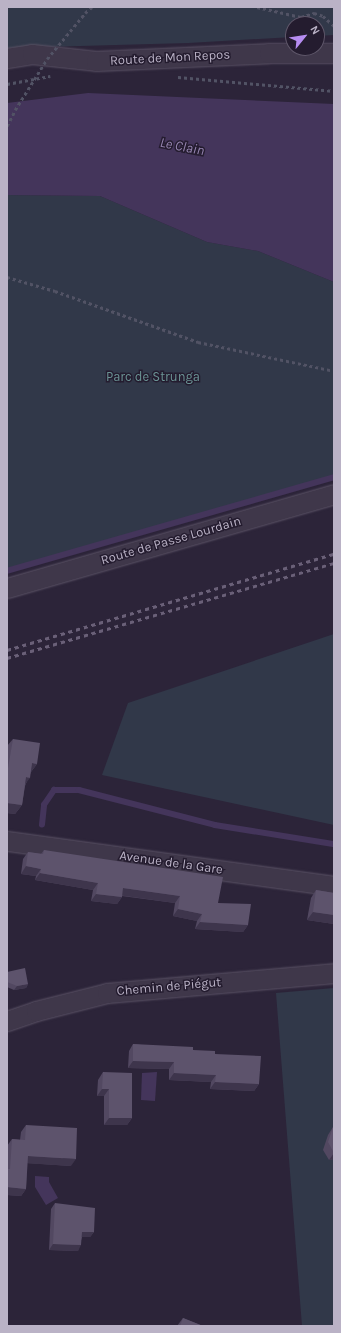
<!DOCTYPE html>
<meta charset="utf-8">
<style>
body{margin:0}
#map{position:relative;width:341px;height:1333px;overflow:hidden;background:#2c2439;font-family:Karla,sans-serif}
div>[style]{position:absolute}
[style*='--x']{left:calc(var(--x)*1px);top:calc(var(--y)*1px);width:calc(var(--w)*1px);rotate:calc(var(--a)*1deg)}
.green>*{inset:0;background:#313849}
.water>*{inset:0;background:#44355b}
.stream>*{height:5.5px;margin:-2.75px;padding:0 2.75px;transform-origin:2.75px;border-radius:2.75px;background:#44355b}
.path>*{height:2.5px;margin-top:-1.25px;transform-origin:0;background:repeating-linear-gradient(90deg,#525365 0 3px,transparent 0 6px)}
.roads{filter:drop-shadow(0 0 1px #5a5265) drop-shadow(0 0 1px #5a5265)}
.minor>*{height:19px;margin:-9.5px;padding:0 9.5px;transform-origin:9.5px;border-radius:9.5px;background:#3f374a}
.rail>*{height:3px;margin-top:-1.5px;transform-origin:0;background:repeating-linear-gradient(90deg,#6a6078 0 4px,transparent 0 8px)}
.path-bridge>*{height:2.5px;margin-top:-1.25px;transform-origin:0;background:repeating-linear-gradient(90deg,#525365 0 3px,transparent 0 6px)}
.wall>*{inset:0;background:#524861}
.shaded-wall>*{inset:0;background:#3e354c}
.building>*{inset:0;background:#5d536c}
span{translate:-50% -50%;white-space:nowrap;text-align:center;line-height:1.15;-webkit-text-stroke:3px #241c2f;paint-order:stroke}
.street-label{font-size:13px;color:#bab2c6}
.park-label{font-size:13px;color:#6b9495}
.water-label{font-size:14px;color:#9584b0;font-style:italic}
.frame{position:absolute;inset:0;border:8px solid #bab2c6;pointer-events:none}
.north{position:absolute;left:285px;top:16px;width:40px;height:40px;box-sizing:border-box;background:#241c2f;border:1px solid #60586b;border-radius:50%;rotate:60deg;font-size:11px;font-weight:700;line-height:16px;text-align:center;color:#bab2c6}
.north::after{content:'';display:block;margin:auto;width:14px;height:18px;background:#b68cf1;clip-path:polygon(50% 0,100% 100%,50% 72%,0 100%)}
</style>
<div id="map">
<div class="green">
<div style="clip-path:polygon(7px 7px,334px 7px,334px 35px,317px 36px,317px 24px,293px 24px,293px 37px,188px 43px,7px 48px)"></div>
<div style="clip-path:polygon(7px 195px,100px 196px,207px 242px,258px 251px,334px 282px,334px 477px,7px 570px)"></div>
<div style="clip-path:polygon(334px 634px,334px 825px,102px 775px,128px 703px)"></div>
<div style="clip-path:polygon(334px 988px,334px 1326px,302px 1326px,276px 993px)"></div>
</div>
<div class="water">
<div style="clip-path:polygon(88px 93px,334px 104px,334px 282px,258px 251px,207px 242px,100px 196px,7px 195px,7px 103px)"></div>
<div style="clip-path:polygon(157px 1072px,155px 1101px,141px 1100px,142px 1073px)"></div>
<div style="clip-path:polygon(35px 1176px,49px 1177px,49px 1182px,58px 1198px,46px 1205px,35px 1187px)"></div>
</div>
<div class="stream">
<div style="--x:7;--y:571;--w:340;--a:-16"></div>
<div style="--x:42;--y:825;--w:20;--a:-84"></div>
<div style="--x:44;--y:805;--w:18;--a:-56"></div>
<div style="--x:54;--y:790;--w:25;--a:0"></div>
<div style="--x:79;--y:790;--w:140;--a:14.4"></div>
<div style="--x:215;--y:825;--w:121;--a:9.1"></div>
</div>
<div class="path">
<div style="--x:257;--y:7;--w:45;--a:12.8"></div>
<div style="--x:301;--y:17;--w:14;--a:-17"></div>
<div style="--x:314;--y:13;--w:9;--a:18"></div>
<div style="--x:323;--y:16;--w:15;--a:42"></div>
<div style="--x:85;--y:13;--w:9;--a:-41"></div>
<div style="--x:178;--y:77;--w:157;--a:5.1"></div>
<div style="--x:7;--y:84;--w:44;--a:-10.5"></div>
<div style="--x:7;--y:126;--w:18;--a:-63"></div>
<div style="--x:7;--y:277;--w:50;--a:16.3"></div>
<div style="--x:55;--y:291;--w:152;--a:19.6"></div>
<div style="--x:198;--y:342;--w:139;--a:12"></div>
</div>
<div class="roads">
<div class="minor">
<div style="--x:7;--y:58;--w:25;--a:-9"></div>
<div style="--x:32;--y:54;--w:64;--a:6.2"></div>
<div style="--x:96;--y:61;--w:173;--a:-2.6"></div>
<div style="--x:269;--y:53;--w:65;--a:0"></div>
<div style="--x:7;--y:588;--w:340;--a:-16"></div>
<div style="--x:7;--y:841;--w:330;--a:7.8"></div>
<div style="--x:7;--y:1021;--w:31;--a:-19"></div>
<div style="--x:36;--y:1011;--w:73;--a:-14.2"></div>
<div style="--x:107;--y:993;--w:228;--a:-5"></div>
</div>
</div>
<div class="rail">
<div style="--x:7;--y:650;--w:341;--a:-16.4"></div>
<div style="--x:7;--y:658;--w:341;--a:-16.2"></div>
</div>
<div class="path-bridge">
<div style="--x:15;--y:110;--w:60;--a:-57.9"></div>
<div style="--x:47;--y:59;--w:60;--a:-50.4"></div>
</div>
<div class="wall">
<div style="clip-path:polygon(13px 739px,37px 764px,31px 772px,25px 786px,22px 805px,15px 814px,7px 813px,7px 746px)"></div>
<div style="clip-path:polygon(44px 850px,218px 903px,248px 925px,243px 932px,195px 929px,197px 921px,173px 916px,175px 903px,122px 896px,122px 897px,117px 904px,91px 901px,93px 890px,35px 880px,36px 876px,21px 874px,23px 859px,28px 852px,41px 854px)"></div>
<div style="clip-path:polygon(316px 890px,334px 893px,334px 924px,307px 920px,311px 898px)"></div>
<div style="clip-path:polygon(7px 972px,28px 984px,26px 988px,14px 990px,7px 987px)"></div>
<div style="clip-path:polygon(133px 1044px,215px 1054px,259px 1084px,254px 1091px,210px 1089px,211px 1082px,169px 1080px,169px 1069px,128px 1068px,129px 1051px)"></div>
<div style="clip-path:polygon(103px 1072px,132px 1118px,127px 1125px,104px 1125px,104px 1096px,97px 1096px,98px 1080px)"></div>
<div style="clip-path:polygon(26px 1125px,71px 1166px,27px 1163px,26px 1189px,21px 1196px,7px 1195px,7px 1146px,12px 1139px,20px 1140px,21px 1132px)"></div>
<div style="clip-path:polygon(333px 1127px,334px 1159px,329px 1160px,323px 1150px,328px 1135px)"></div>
<div style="clip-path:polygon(55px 1203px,94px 1232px,90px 1237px,82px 1237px,78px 1251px,49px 1250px,51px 1209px)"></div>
<div style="clip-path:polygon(183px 1318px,203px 1326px,177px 1326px)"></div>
</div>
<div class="shaded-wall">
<div style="clip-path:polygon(32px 763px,37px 764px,30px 773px)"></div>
<div style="clip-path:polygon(26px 777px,30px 778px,23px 787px)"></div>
<div style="clip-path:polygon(7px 803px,22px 805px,15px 814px,7px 813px)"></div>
<div style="clip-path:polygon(26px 866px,41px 869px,36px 876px,21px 874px)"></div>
<div style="clip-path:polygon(40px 873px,98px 883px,93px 890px,35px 880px)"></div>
<div style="clip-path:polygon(123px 888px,180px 896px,175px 903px,118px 895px)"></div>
<div style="clip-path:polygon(96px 894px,122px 897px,117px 904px,91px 901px)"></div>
<div style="clip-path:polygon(178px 909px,202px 914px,197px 921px,173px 916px)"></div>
<div style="clip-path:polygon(313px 912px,334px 915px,334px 924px,307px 920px)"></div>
<div style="clip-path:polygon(200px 922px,248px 925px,243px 932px,195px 929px)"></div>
<div style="clip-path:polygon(28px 984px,26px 988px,14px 990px,17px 986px)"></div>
<div style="clip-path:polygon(133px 1061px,174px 1062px,169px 1069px,128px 1068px)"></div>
<div style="clip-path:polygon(174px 1073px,216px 1075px,211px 1082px,169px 1080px)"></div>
<div style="clip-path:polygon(215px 1082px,259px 1084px,254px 1091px,210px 1089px)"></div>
<div style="clip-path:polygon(102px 1089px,109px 1089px,104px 1096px,97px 1096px)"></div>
<div style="clip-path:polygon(109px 1118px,132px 1118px,127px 1125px,104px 1125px)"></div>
<div style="clip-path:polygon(334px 1153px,334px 1159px,329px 1160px)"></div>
<div style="clip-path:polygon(28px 1156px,76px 1159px,71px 1166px,23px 1163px)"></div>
<div style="clip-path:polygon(7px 1187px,26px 1189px,21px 1196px,7px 1195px)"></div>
<div style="clip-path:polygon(82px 1232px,94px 1232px,90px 1237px,78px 1237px)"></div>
<div style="clip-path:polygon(53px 1244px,81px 1245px,78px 1251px,49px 1250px)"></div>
</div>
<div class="building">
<div style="clip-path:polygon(13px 739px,40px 743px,37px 764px,32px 763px,30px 778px,26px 777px,22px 805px,7px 803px,7px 774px)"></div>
<div style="clip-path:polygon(44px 850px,223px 877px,218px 903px,251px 904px,248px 925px,200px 922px,202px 914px,178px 909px,180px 896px,123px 888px,122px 897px,96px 894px,98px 883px,40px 873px,41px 869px,26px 866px,28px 852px,43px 854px)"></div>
<div style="clip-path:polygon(316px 890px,334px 893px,334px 915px,313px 912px)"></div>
<div style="clip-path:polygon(25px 968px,28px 984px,17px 986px,7px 982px,7px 972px)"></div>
<div style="clip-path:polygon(133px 1044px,193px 1047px,193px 1050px,215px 1051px,215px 1054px,261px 1056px,259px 1084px,215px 1082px,216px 1075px,174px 1073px,174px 1062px,133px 1061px)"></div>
<div style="clip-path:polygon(103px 1072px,132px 1073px,132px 1118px,109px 1118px,109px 1089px,102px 1089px)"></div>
<div style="clip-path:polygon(26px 1125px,77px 1128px,76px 1159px,28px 1156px,26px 1189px,7px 1187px,7px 1169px,10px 1169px,12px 1139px,25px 1140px)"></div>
<div style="clip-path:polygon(333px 1127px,334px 1127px,334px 1153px,328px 1142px)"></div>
<div style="clip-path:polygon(55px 1203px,95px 1208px,94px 1232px,82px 1232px,81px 1245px,53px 1244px)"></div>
<div style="clip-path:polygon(183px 1318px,203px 1326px,180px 1326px)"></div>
</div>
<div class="street-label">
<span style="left:170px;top:58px;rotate:-3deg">Route de Mon Repos</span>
<span style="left:171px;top:541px;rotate:-16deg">Route de Passe Lourdain</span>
<span style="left:171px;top:863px;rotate:8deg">Avenue de la Gare</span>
<span style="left:169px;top:987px;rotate:-5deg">Chemin de Piégut</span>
</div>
<div class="park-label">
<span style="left:153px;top:377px">Parc de Strunga</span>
</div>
<div class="water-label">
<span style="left:182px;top:147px;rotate:11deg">Le Clain</span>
</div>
<div class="frame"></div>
<div class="north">N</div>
</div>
